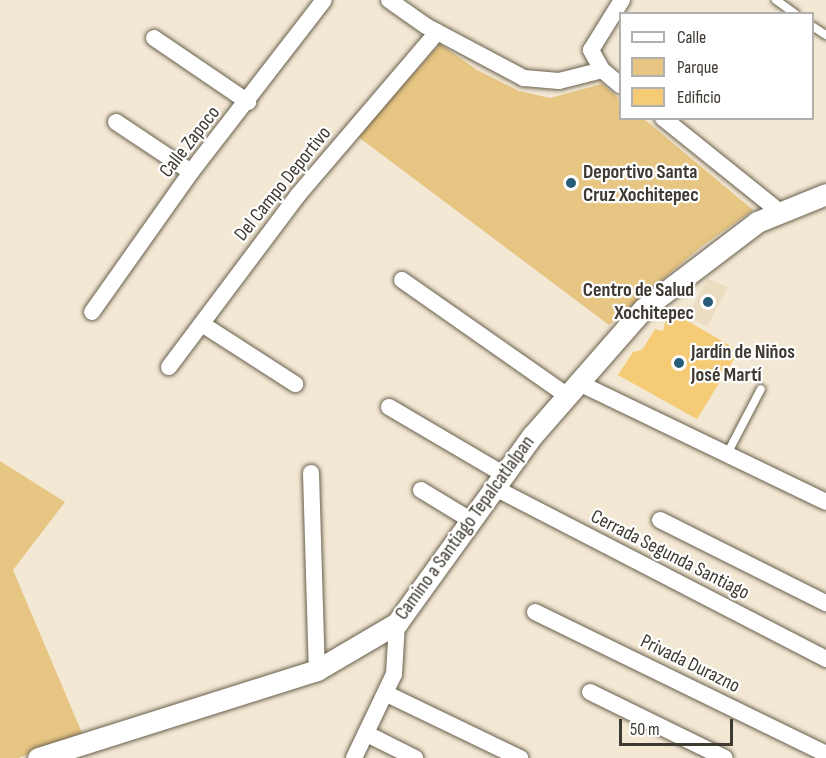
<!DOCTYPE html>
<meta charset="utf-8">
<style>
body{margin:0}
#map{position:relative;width:826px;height:758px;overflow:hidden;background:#f3e8d4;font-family:"Sofia Sans Condensed",sans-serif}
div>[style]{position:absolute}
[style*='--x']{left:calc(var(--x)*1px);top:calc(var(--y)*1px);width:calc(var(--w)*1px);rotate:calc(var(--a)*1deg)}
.built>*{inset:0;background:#eaddc2}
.green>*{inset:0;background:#e7c582}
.building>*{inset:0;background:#f5cb75}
.roads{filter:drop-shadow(0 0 2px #685f4d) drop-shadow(0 0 2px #685f4d)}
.service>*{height:8px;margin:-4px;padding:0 4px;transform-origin:4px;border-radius:4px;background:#fff}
.minor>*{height:16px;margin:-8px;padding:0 8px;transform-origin:8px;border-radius:8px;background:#fff}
.tertiary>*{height:21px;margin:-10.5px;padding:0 10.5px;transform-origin:10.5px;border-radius:10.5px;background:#fff}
.dots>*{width:16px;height:16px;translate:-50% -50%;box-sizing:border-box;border:3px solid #fff;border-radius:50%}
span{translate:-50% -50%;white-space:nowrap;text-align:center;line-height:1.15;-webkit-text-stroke:4.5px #fff;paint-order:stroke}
.street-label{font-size:20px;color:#3e3931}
.poi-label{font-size:20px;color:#3e3931;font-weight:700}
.left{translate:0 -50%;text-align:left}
.right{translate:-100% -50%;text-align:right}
.legend{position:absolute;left:619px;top:12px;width:195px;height:108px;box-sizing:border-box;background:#fff;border:2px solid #b2b0ad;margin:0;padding:8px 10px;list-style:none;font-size:18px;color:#3e3931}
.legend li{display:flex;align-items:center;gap:12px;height:30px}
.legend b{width:30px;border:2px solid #b2b0ad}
.scale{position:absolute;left:619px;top:719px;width:114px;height:27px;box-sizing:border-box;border:3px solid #3e3931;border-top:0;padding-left:8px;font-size:18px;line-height:21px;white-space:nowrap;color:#3e3931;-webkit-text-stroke:4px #fff;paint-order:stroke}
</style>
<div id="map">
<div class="built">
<div style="clip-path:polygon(708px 279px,728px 287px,707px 327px,687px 316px)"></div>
</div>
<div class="green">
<div style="clip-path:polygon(440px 44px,477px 70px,519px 91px,550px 98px,602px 84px,620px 99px,620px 118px,644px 119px,753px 210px,702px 246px,609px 325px,357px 136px)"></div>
<div style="clip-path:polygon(0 461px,65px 502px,13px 570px,82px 733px,19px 758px,0 758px)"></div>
</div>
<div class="building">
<div style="clip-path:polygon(681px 317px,739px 351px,697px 419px,618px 375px,633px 352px,642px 350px,655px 329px,663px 331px,666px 320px)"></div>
</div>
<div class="roads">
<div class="service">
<div style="--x:776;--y:0;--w:24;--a:36"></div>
<div style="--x:812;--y:26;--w:17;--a:33"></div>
<div style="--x:727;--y:454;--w:73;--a:-62.4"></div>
</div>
<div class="minor">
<div style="--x:389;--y:0;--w:45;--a:35.1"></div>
<div style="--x:426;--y:26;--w:111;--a:28"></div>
<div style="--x:524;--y:78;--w:35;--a:5"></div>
<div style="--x:559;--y:81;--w:44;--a:-14.3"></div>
<div style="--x:154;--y:38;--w:114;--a:34.2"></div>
<div style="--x:620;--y:85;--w:23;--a:-140"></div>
<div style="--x:602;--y:70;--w:23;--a:-119"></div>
<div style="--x:591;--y:50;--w:59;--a:-58.2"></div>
<div style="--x:663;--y:118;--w:150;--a:38.8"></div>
<div style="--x:116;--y:122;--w:90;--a:33.7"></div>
<div style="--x:402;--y:280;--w:199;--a:35"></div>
<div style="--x:92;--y:312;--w:171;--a:-54.7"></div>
<div style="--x:191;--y:172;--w:217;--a:-52.3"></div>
<div style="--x:202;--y:324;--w:111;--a:32.8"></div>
<div style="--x:169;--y:367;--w:215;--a:-53.1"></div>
<div style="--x:298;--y:195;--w:214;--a:-49.5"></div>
<div style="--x:577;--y:382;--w:276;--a:25.7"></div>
<div style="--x:389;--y:407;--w:134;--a:30.4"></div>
<div style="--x:311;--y:473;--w:197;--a:88.3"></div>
<div style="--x:495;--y:488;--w:373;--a:27.3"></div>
<div style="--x:421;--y:490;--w:60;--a:31.3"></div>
<div style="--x:660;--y:520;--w:186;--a:26.6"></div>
<div style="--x:535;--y:612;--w:324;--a:26"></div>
<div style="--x:590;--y:692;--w:150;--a:26.1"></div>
<div style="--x:387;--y:694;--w:148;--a:25.7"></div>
<div style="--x:367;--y:734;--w:54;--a:26.6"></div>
<div style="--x:354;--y:758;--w:93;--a:-64.5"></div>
<div style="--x:394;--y:674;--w:51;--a:-86.6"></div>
</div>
<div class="tertiary">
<div style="--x:38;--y:758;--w:293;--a:-17.5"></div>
<div style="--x:317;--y:670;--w:93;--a:-30.4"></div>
<div style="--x:397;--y:623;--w:231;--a:-54.2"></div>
<div style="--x:532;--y:436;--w:169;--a:-48.8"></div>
<div style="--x:643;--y:309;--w:143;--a:-37.3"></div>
<div style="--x:757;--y:222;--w:74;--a:-22.1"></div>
</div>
</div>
<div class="dots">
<div style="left:571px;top:183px;background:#275d78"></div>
<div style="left:708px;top:302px;background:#275d78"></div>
<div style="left:679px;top:363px;background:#275d78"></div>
</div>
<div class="street-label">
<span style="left:190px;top:142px;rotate:-52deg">Calle Zapoco</span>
<span style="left:283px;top:184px;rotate:-51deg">Del Campo Deportivo</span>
<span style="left:465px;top:528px;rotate:-54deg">Camino a Santiago Tepalcatlalpan</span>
<span style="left:670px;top:555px;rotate:27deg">Cerrada Segunda Santiago</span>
<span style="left:690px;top:664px;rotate:26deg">Privada Durazno</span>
</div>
<div class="poi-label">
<span class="left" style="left:583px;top:184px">Deportivo Santa<br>Cruz Xochitepec</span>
<span class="right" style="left:694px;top:302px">Centro de Salud<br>Xochitepec</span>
<span class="left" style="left:691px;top:364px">Jardín de Niños<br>José Martí</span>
</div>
<ul class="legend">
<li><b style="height:8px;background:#fff"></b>Calle</li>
<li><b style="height:16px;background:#e7c582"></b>Parque</li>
<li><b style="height:16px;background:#f5cb75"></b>Edificio</li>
</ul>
<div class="scale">50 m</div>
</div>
